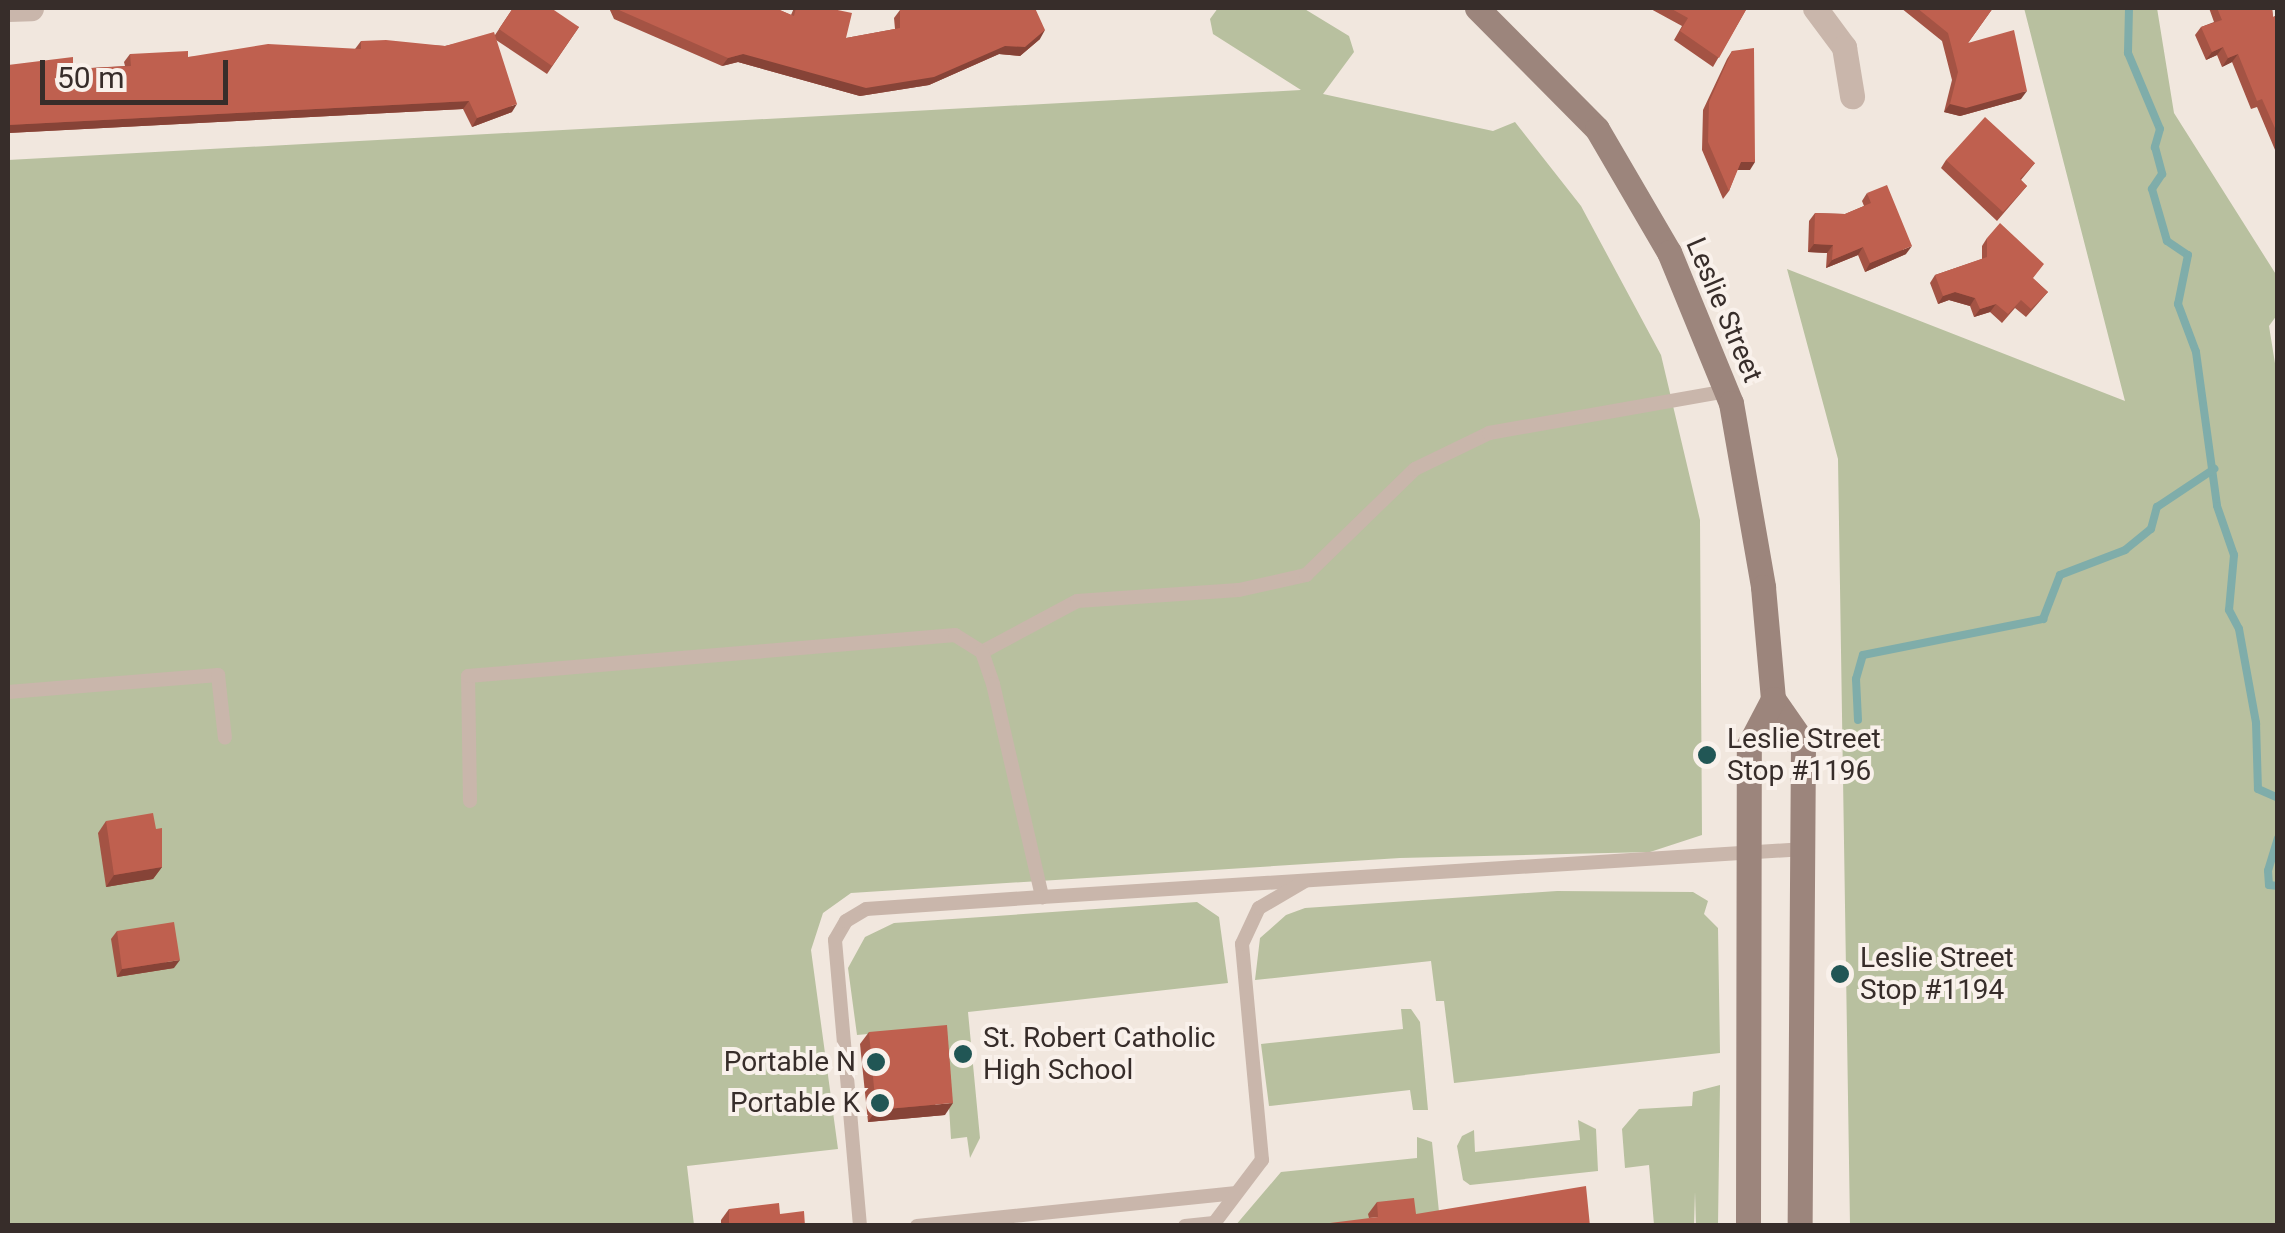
<!DOCTYPE html>
<style>
body{margin:0}
#map{position:relative;width:2285px;height:1233px;overflow:hidden;background:#f1e7de;font-family:Roboto,sans-serif}
div>[style]{position:absolute}
[style*='--x']{left:calc(var(--x)*1px);top:calc(var(--y)*1px);width:calc(var(--w)*1px);rotate:calc(var(--a)*1deg)}
.green>*{inset:0;background:#b8c09f}
.stream>*{height:8px;margin:-4px;padding:0 4px;transform-origin:4px;border-radius:4px;background:#7fadaa}
.service>*{height:14px;margin:-7px;padding:0 7px;transform-origin:7px;border-radius:7px;background:#c9b6ab}
.minor>*{height:25px;margin:-12.5px;padding:0 12.5px;transform-origin:12.5px;border-radius:12.5px;background:#c9b6ab}
.secondary>*{height:25px;margin:-12.5px;padding:0 12.5px;transform-origin:12.5px;border-radius:12.5px;background:#9c857c}
.wall>*{inset:0;background:#a45344}
.shaded-wall>*{inset:0;background:#864337}
.building>*{inset:0;background:#bf604f}
.dots>*{width:28px;height:28px;translate:-50% -50%;box-sizing:border-box;border:5px solid #f9f1eb;border-radius:50%}
span{translate:-50% -50%;white-space:nowrap;text-align:center;line-height:1.15;-webkit-text-stroke:8px #f9f1eb;paint-order:stroke}
.street-label{font-size:28px;color:#372d2a}
.poi-label{font-size:28px;color:#372d2a}
.left{translate:0 -50%;text-align:left}
.right{translate:-100% -50%;text-align:right}
.frame{position:absolute;inset:0;border:10px solid #372d2a;pointer-events:none}
.scale{position:absolute;left:40px;top:60px;width:188px;height:45px;box-sizing:border-box;border:5px solid #372d2a;border-top:0;padding-left:12px;font-size:30px;line-height:35px;white-space:nowrap;color:#372d2a;-webkit-text-stroke:8px #f9f1eb;paint-order:stroke}
</style>
<div id="map">
<div class="green">
<div style="clip-path:polygon(1218px 8px,1303px 8px,1349px 36px,1354px 52px,1323px 94px,1493px 131px,1515px 122px,1581px 206px,1661px 355px,1700px 520px,1702px 835px,1650px 852px,1400px 858px,851px 893px,823px 913px,811px 950px,838px 1149px,687px 1166px,694px 1225px,8px 1226px,8px 160px,1301px 90px,1213px 34px,1210px 19px)"></div>
<div style="clip-path:polygon(2024px 8px,2157px 8px,2174px 113px,2277px 276px,2277px 315px,2269px 326px,2278px 382px,2277px 1225px,1850px 1225px,1838px 459px,1787px 269px,2125px 401px)"></div>
<div style="clip-path:polygon(1557px 891px,1693px 892px,1708px 901px,1704px 914px,1718px 928px,1720px 1053px,1454px 1083px,1444px 1001px,1436px 1001px,1431px 961px,1255px 980px,1260px 938px,1286px 915px,1305px 908px)"></div>
<div style="clip-path:polygon(1197px 902px,1219px 917px,1228px 983px,968px 1012px,980px 1138px,970px 1158px,967px 1137px,951px 1139px,944px 1027px,857px 1035px,848px 968px,865px 937px,894px 923px)"></div>
<div style="clip-path:polygon(1401px 1009px,1411px 1009px,1420px 1022px,1428px 1110px,1413px 1110px,1410px 1090px,1269px 1106px,1261px 1044px,1403px 1029px)"></div>
<div style="clip-path:polygon(1720px 1085px,1718px 1225px,1696px 1225px,1695px 1192px,1694px 1225px,1654px 1225px,1649px 1165px,1625px 1168px,1622px 1129px,1639px 1109px,1692px 1106px,1693px 1092px)"></div>
<div style="clip-path:polygon(1578px 1120px,1596px 1129px,1598px 1171px,1470px 1185px,1463px 1180px,1457px 1146px,1462px 1136px,1474px 1130px,1475px 1152px,1580px 1140px)"></div>
<div style="clip-path:polygon(1417px 1137px,1432px 1142px,1440px 1222px,1369px 1214px,1369px 1225px,1235px 1226px,1281px 1172px,1417px 1158px)"></div>
</div>
<div class="stream">
<div style="--x:2129;--y:8;--w:45;--a:91.3"></div>
<div style="--x:2128;--y:53;--w:82;--a:67.2"></div>
<div style="--x:2160;--y:129;--w:19;--a:106"></div>
<div style="--x:2155;--y:147;--w:28;--a:75"></div>
<div style="--x:2162;--y:174;--w:18;--a:124"></div>
<div style="--x:2152;--y:189;--w:54;--a:73.9"></div>
<div style="--x:2167;--y:241;--w:25;--a:34"></div>
<div style="--x:2188;--y:255;--w:50;--a:101.5"></div>
<div style="--x:2178;--y:304;--w:51;--a:69.4"></div>
<div style="--x:2196;--y:352;--w:155;--a:82.2"></div>
<div style="--x:2217;--y:506;--w:52;--a:70.9"></div>
<div style="--x:2234;--y:555;--w:55;--a:95.2"></div>
<div style="--x:2229;--y:610;--w:21;--a:62"></div>
<div style="--x:2239;--y:629;--w:96;--a:79.7"></div>
<div style="--x:2256;--y:723;--w:66;--a:88.3"></div>
<div style="--x:2258;--y:789;--w:22;--a:24"></div>
<div style="--x:1858;--y:720;--w:41;--a:-92.8"></div>
<div style="--x:1856;--y:679;--w:25;--a:-74"></div>
<div style="--x:1863;--y:655;--w:184;--a:-11.3"></div>
<div style="--x:2043;--y:619;--w:47;--a:-68.9"></div>
<div style="--x:2060;--y:575;--w:70;--a:-21"></div>
<div style="--x:2125;--y:550;--w:33;--a:-39"></div>
<div style="--x:2151;--y:529;--w:23;--a:-75"></div>
<div style="--x:2157;--y:507;--w:69;--a:-33.7"></div>
<div style="--x:2278;--y:838;--w:34;--a:107"></div>
<div style="--x:2268;--y:871;--w:14;--a:86"></div>
<div style="--x:2269;--y:885;--w:9;--a:6"></div>
</div>
<div class="service">
<div style="--x:982;--y:652;--w:108;--a:-28.2"></div>
<div style="--x:1077;--y:601;--w:162;--a:-3.9"></div>
<div style="--x:1239;--y:590;--w:69;--a:-12.6"></div>
<div style="--x:1306;--y:575;--w:152;--a:-44.2"></div>
<div style="--x:1415;--y:469;--w:82;--a:-25.9"></div>
<div style="--x:1489;--y:433;--w:241;--a:-10"></div>
<div style="--x:8;--y:692;--w:211;--a:-4.6"></div>
<div style="--x:218;--y:675;--w:63;--a:83.7"></div>
<div style="--x:470;--y:801;--w:125;--a:-90.9"></div>
<div style="--x:468;--y:676;--w:489;--a:-4.8"></div>
<div style="--x:955;--y:635;--w:32;--a:32"></div>
<div style="--x:982;--y:652;--w:34;--a:71"></div>
<div style="--x:993;--y:684;--w:219;--a:77"></div>
<div style="--x:1042;--y:897;--w:764;--a:-3.6"></div>
<div style="--x:860;--y:1226;--w:287;--a:-95"></div>
<div style="--x:835;--y:940;--w:22;--a:-60"></div>
<div style="--x:846;--y:921;--w:23;--a:-31"></div>
<div style="--x:866;--y:909;--w:176;--a:-3.9"></div>
<div style="--x:917;--y:1226;--w:321;--a:-5.9"></div>
<div style="--x:1185;--y:1226;--w:29;--a:-6"></div>
<div style="--x:1212;--y:1226;--w:83;--a:-52.9"></div>
<div style="--x:1262;--y:1160;--w:217;--a:-95.3"></div>
<div style="--x:1242;--y:944;--w:40;--a:-65"></div>
<div style="--x:1259;--y:908;--w:53;--a:-30.4"></div>
</div>
<div class="minor">
<div style="--x:1815;--y:8;--w:49;--a:53.4"></div>
<div style="--x:1844;--y:47;--w:50;--a:80.7"></div>
<div style="--x:8;--y:9;--w:23;--a:-2"></div>
</div>
<div class="secondary">
<div style="--x:1477;--y:8;--w:170;--a:45.2"></div>
<div style="--x:1597;--y:129;--w:143;--a:59.7"></div>
<div style="--x:1669;--y:252;--w:163;--a:67.7"></div>
<div style="--x:1731;--y:403;--w:187;--a:80.1"></div>
<div style="--x:1763;--y:587;--w:112;--a:84.9"></div>
<div style="--x:1773;--y:699;--w:52;--a:55.1"></div>
<div style="--x:1803;--y:742;--w:484;--a:90.4"></div>
<div style="--x:1748;--y:1226;--w:481;--a:-89.9"></div>
<div style="--x:1749;--y:745;--w:52;--a:-62.4"></div>
</div>
<div class="wall">
<div style="clip-path:polygon(513px 8px,579px 27px,547px 74px,496px 40px,512px 112px,472px 127px,463px 109px,8px 133px,8px 65px,73px 69px,125px 66px,124px 62px,130px 54px,188px 57px,355px 49px,361px 41px,445px 46px,495px 35px)"></div>
<div style="clip-path:polygon(609px 8px,775px 8px,791px 15px,794px 8px,828px 8px,846px 38px,895px 29px,894px 18px,900px 10px,1040px 39px,1020px 56px,999px 54px,929px 85px,860px 96px,738px 62px,722px 66px,614px 19px)"></div>
<div style="clip-path:polygon(1649px 8px,1747px 8px,1713px 67px,1674px 40px,1682px 26px)"></div>
<div style="clip-path:polygon(1901px 8px,1993px 8px,1968px 43px,2021px 99px,1960px 116px,1944px 112px,1952px 80px,1942px 41px)"></div>
<div style="clip-path:polygon(2209px 8px,2272px 8px,2273px 17px,2278px 15px,2278px 157px,2257px 107px,2251px 109px,2232px 62px,2222px 67px,2217px 55px,2206px 60px,2195px 35px,2201px 27px,2214px 22px)"></div>
<div style="clip-path:polygon(1732px 51px,1750px 170px,1737px 170px,1729px 191px,1723px 199px,1702px 150px,1703px 110px,1727px 59px)"></div>
<div style="clip-path:polygon(1946px 160px,2035px 163px,2021px 180px,2027px 186px,1997px 221px,1941px 168px)"></div>
<div style="clip-path:polygon(1867px 193px,1906px 254px,1865px 272px,1858px 255px,1826px 268px,1827px 253px,1808px 252px,1809px 221px,1815px 213px,1845px 214px,1864px 206px,1862px 201px)"></div>
<div style="clip-path:polygon(1987px 238px,2048px 292px,2026px 317px,2015px 308px,2002px 323px,1990px 312px,1974px 317px,1970px 306px,1949px 300px,1938px 304px,1930px 283px,1935px 275px,1982px 259px,1982px 246px)"></div>
<div style="clip-path:polygon(106px 821px,156px 829px,162px 867px,153px 879px,106px 887px,98px 833px)"></div>
<div style="clip-path:polygon(117px 931px,174px 968px,117px 977px,111px 939px)"></div>
<div style="clip-path:polygon(869px 1032px,945px 1115px,868px 1122px,860px 1044px)"></div>
<div style="clip-path:polygon(1377px 1202px,1416px 1214px,1369px 1218px,1368px 1214px)"></div>
<div style="clip-path:polygon(729px 1209px,780px 1214px,805px 1226px,721px 1226px,721px 1220px)"></div>
</div>
<div class="shaded-wall">
<div style="clip-path:polygon(1045px 30px,1040px 39px,1020px 56px,999px 54px,929px 85px,860px 96px,738px 62px,722px 66px,728px 58px,743px 54px,1005px 46px)"></div>
<div style="clip-path:polygon(2223px 47px,2217px 55px,2206px 60px,2212px 52px)"></div>
<div style="clip-path:polygon(2238px 54px,2232px 62px,2222px 67px,2228px 58px)"></div>
<div style="clip-path:polygon(2027px 91px,2021px 99px,1960px 116px,1944px 112px,1950px 104px)"></div>
<div style="clip-path:polygon(469px 101px,463px 109px,8px 133px,8px 125px)"></div>
<div style="clip-path:polygon(517px 104px,512px 112px,472px 127px,477px 118px)"></div>
<div style="clip-path:polygon(1741px 162px,1755px 162px,1750px 170px,1735px 170px)"></div>
<div style="clip-path:polygon(1814px 244px,1833px 245px,1827px 253px,1808px 252px)"></div>
<div style="clip-path:polygon(1912px 246px,1906px 254px,1865px 272px,1870px 263px)"></div>
<div style="clip-path:polygon(1863px 247px,1858px 255px,1826px 268px,1832px 260px)"></div>
<div style="clip-path:polygon(1955px 292px,1975px 298px,1970px 306px,1949px 300px,1938px 304px,1943px 296px)"></div>
<div style="clip-path:polygon(1996px 304px,1990px 312px,1974px 317px,1980px 309px)"></div>
<div style="clip-path:polygon(162px 867px,153px 879px,106px 887px,114px 875px)"></div>
<div style="clip-path:polygon(180px 960px,174px 968px,117px 977px,122px 969px)"></div>
<div style="clip-path:polygon(953px 1103px,945px 1115px,868px 1122px,876px 1110px)"></div>
</div>
<div class="building">
<div style="clip-path:polygon(513px 8px,551px 8px,579px 27px,552px 66px,499px 29px)"></div>
<div style="clip-path:polygon(618px 8px,775px 8px,794px 16px,796px 8px,828px 8px,852px 13px,846px 38px,900px 28px,900px 10px,922px 8px,1035px 8px,1045px 30px,1025px 47px,1005px 46px,934px 77px,866px 88px,743px 54px,728px 58px,619px 10px)"></div>
<div style="clip-path:polygon(1670px 8px,1747px 8px,1719px 58px,1680px 31px,1688px 18px)"></div>
<div style="clip-path:polygon(1917px 8px,1993px 8px,1968px 43px,2014px 30px,2027px 91px,1966px 108px,1950px 104px,1958px 72px,1948px 33px)"></div>
<div style="clip-path:polygon(2217px 8px,2272px 8px,2273px 17px,2278px 15px,2278px 135px,2262px 99px,2257px 101px,2238px 54px,2228px 58px,2223px 47px,2212px 52px,2201px 27px,2222px 20px)"></div>
<div style="clip-path:polygon(494px 32px,517px 104px,477px 118px,469px 101px,8px 125px,8px 65px,73px 57px,73px 69px,131px 66px,130px 54px,188px 51px,188px 57px,268px 44px,361px 49px,361px 41px,386px 40px,445px 46px)"></div>
<div style="clip-path:polygon(1754px 48px,1755px 162px,1741px 162px,1729px 191px,1708px 142px,1709px 102px,1732px 51px)"></div>
<div style="clip-path:polygon(1985px 117px,2035px 163px,2020px 179px,2027px 186px,2003px 212px,1946px 160px)"></div>
<div style="clip-path:polygon(1887px 185px,1912px 246px,1870px 263px,1863px 247px,1832px 260px,1833px 245px,1814px 244px,1815px 213px,1845px 214px,1871px 203px,1867px 193px)"></div>
<div style="clip-path:polygon(2000px 223px,2044px 264px,2033px 278px,2048px 292px,2031px 309px,2021px 300px,2008px 314px,1996px 304px,1980px 309px,1975px 298px,1955px 292px,1943px 296px,1935px 275px,1987px 257px,1987px 238px)"></div>
<div style="clip-path:polygon(153px 813px,156px 829px,162px 828px,162px 867px,114px 875px,106px 821px)"></div>
<div style="clip-path:polygon(174px 922px,180px 960px,122px 969px,117px 931px)"></div>
<div style="clip-path:polygon(947px 1025px,953px 1103px,876px 1110px,869px 1032px)"></div>
<div style="clip-path:polygon(1586px 1186px,1590px 1226px,1306px 1226px,1378px 1217px,1377px 1202px,1414px 1198px,1416px 1214px)"></div>
<div style="clip-path:polygon(779px 1203px,780px 1214px,804px 1211px,805px 1226px,729px 1226px,729px 1209px)"></div>
</div>
<div class="dots">
<div style="left:1707px;top:755px;background:#215655"></div>
<div style="left:1840px;top:974px;background:#215655"></div>
<div style="left:963px;top:1054px;background:#215655"></div>
<div style="left:876px;top:1062px;background:#215655"></div>
<div style="left:880px;top:1103px;background:#215655"></div>
</div>
<div class="street-label">
<span style="left:1724px;top:310px;rotate:67deg">Leslie Street</span>
</div>
<div class="poi-label">
<span class="left" style="left:1727px;top:755px">Leslie Street<br>Stop #1196</span>
<span class="left" style="left:1860px;top:974px">Leslie Street<br>Stop #1194</span>
<span class="left" style="left:983px;top:1054px">St. Robert Catholic<br>High School</span>
<span class="right" style="left:856px;top:1062px">Portable N</span>
<span class="right" style="left:860px;top:1103px">Portable K</span>
</div>
<div class="frame"></div>
<div class="scale">50 m</div>
</div>
